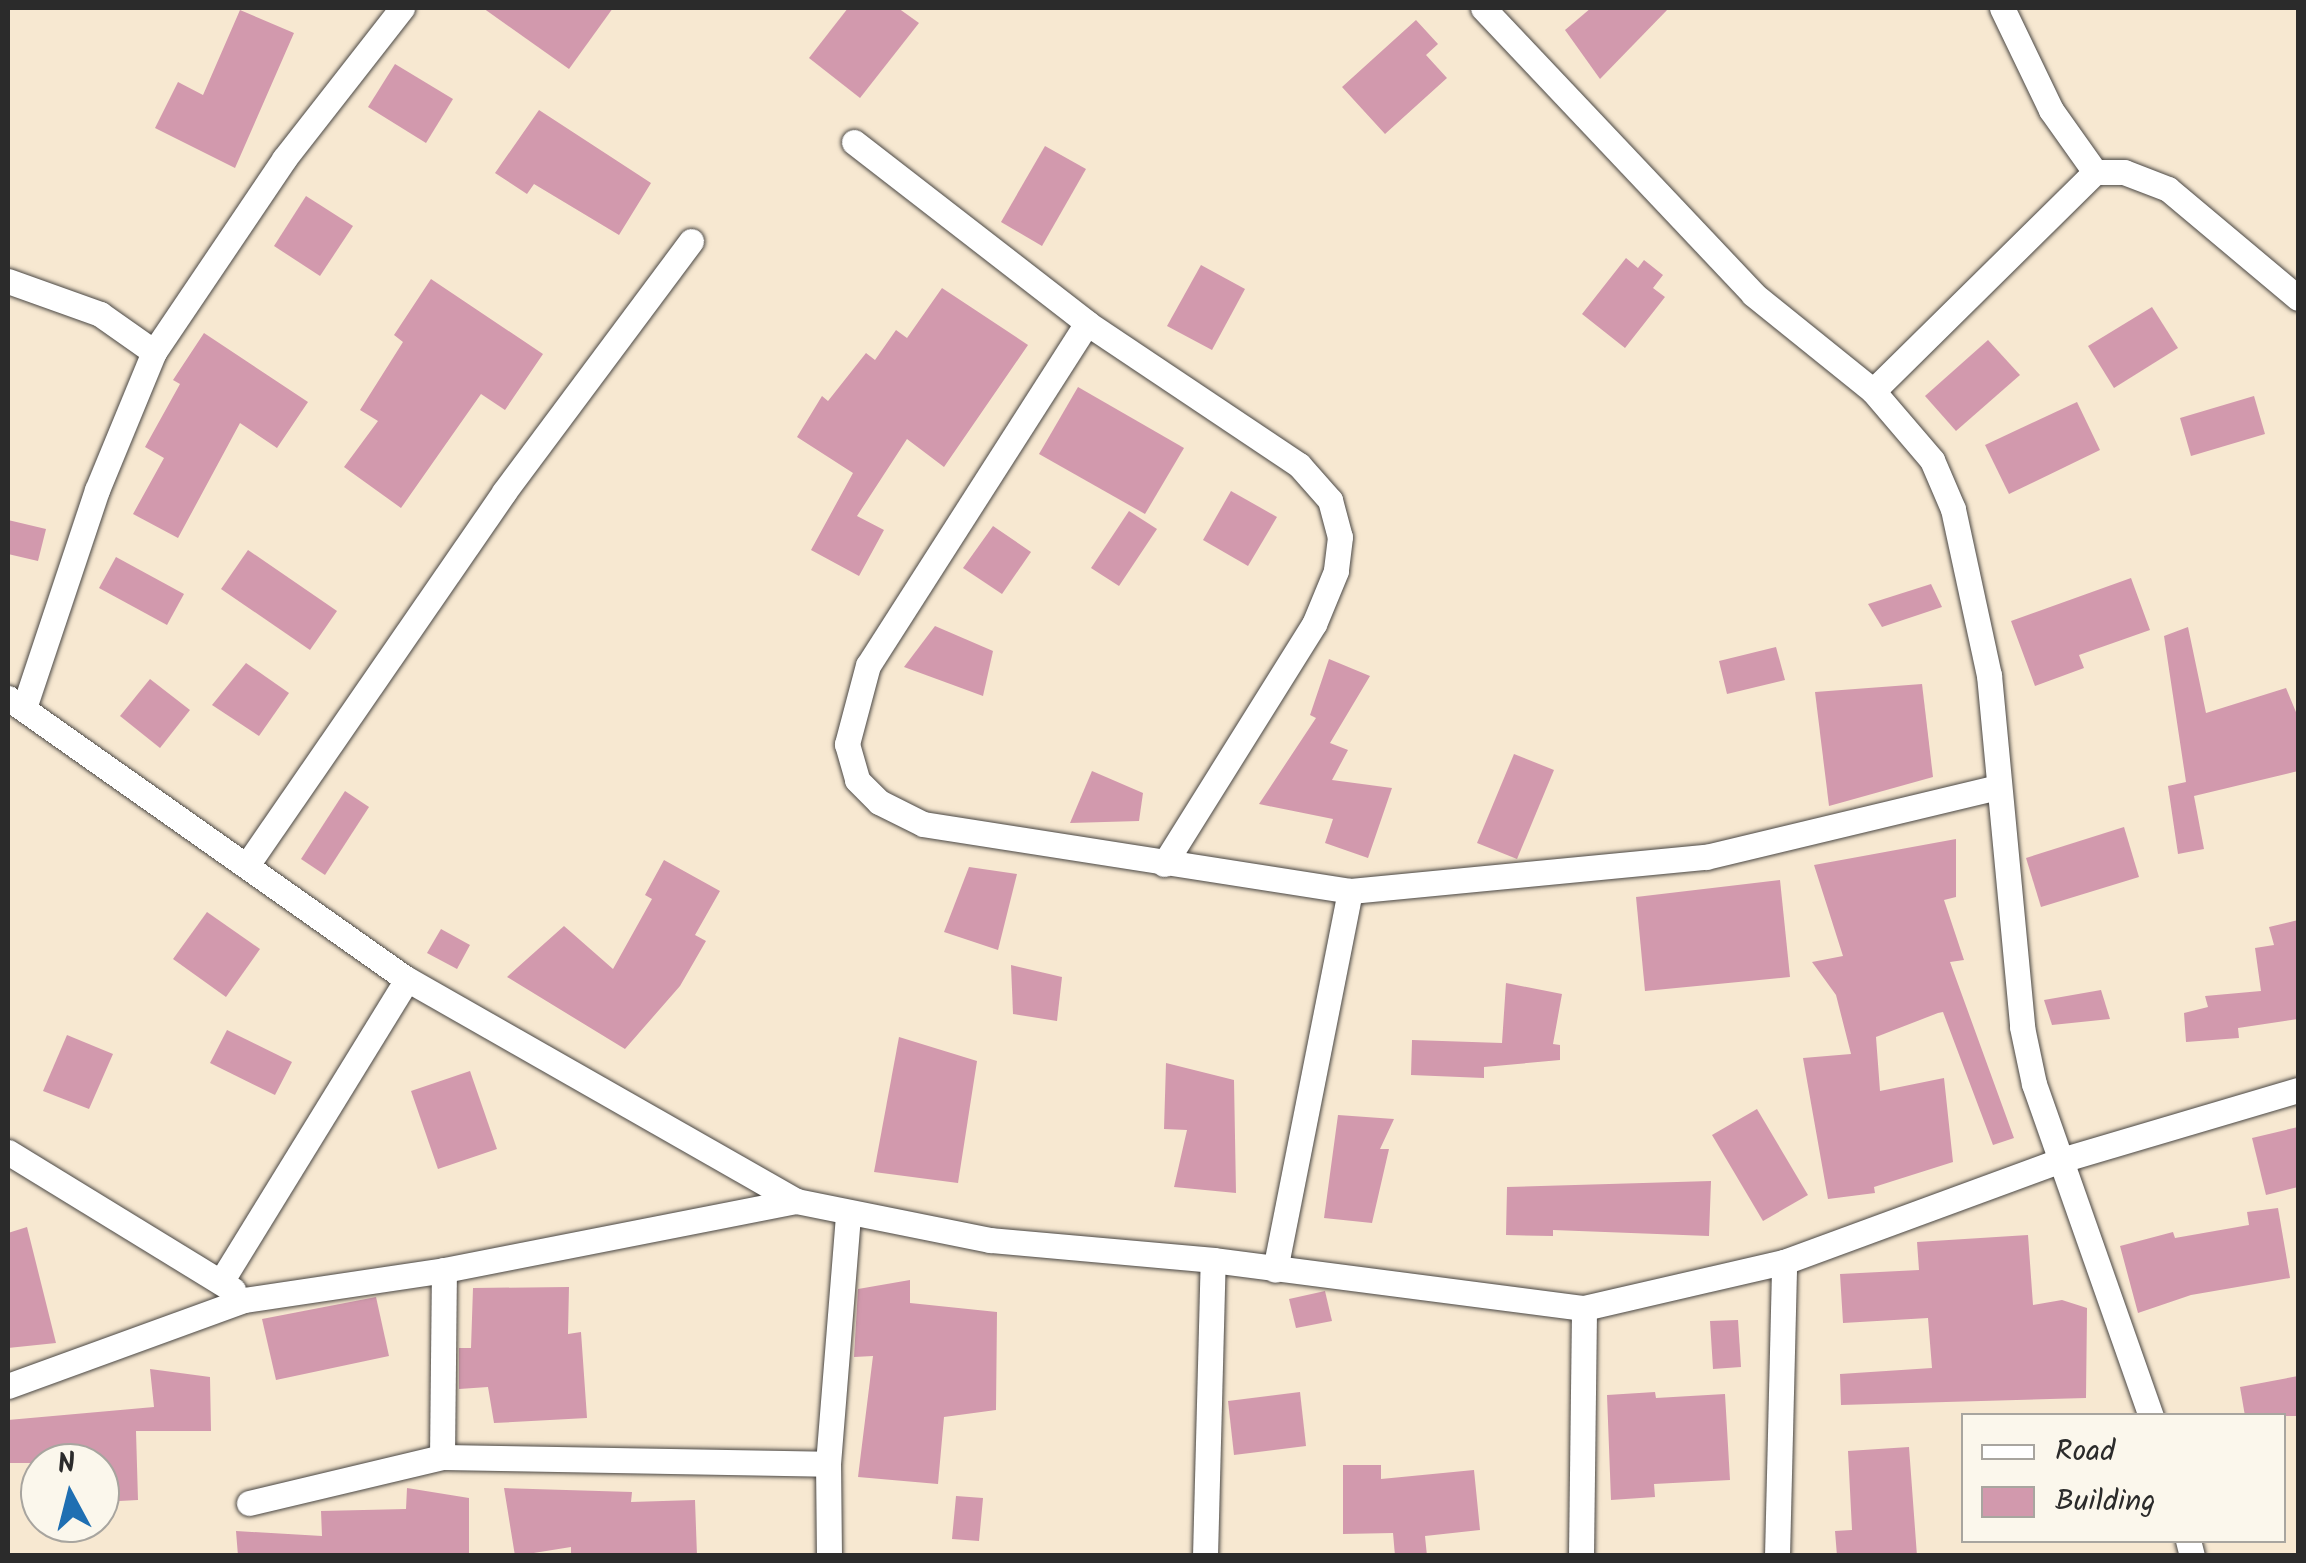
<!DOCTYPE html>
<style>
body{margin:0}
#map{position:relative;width:2306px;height:1563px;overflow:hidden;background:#f7e8d1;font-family:Kalam,sans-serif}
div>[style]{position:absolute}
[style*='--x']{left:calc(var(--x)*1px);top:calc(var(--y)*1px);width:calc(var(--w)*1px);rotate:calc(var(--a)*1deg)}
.building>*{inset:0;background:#d299ad}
.roads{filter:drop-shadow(0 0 2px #4a4744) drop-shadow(0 0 2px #4a4744)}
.minor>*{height:25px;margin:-12.5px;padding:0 12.5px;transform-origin:12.5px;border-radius:12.5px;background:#fff}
span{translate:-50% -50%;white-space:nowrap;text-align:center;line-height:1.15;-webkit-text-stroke:8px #fbf7ec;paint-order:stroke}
.frame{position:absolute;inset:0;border:10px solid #2b2b2b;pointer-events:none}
.legend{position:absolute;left:1961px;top:1413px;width:325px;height:130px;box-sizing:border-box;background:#fbf7ec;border:2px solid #a8a59f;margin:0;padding:12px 18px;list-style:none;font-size:30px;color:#2b2b2b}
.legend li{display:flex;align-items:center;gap:20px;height:50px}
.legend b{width:50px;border:2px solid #a8a59f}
.north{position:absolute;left:20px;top:1443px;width:100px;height:100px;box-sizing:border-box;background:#fbf7ec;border:2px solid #a8a59f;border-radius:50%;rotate:353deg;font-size:28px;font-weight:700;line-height:40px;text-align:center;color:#2b2b2b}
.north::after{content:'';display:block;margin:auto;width:35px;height:45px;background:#1f6fb2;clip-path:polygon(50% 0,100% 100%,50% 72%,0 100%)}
</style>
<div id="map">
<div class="building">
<div style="clip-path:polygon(483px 8px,613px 8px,569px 69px)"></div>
<div style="clip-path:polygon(848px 8px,898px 8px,919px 23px,860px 98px,809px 58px)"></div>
<div style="clip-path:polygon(1591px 8px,1669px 8px,1600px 79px,1565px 30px)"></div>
<div style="clip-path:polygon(240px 10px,294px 33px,235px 168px,155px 128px,178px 82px,203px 95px)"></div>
<div style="clip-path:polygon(1416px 20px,1438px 44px,1426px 55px,1447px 78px,1385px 134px,1342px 87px)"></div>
<div style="clip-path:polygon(395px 64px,453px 99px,426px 143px,368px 107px)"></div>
<div style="clip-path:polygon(539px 110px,651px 183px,619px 235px,534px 184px,527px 194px,495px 173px)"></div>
<div style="clip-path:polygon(1045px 146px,1086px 169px,1042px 246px,1001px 222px)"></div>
<div style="clip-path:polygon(306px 196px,353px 226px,320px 276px,274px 246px)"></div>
<div style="clip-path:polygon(1626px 258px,1638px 268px,1644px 260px,1663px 275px,1653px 288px,1665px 297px,1625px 348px,1582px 314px)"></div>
<div style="clip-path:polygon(1201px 265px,1245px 289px,1212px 350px,1167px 326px)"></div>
<div style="clip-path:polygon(431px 279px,543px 354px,505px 410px,481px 394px,401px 508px,344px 467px,378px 421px,360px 410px,403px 342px,394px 335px)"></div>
<div style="clip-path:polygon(942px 288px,1028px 345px,944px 467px,907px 439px,857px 516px,884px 530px,859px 576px,811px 550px,853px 473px,797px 437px,822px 396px,828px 401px,866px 353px,875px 360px,896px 330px,907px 338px)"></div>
<div style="clip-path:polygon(2152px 307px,2178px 348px,2114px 388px,2088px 346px)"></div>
<div style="clip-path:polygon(204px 333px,308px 402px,277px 448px,240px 423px,178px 538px,133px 514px,164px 458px,145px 447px,180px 384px,173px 380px)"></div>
<div style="clip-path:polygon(1988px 340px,2020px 375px,1956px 431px,1925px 396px)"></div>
<div style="clip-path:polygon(1078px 387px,1184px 448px,1145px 514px,1039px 454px)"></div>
<div style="clip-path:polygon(2254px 396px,2265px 434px,2191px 456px,2180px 418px)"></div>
<div style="clip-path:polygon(2077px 402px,2100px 450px,2009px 494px,1985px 445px)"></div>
<div style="clip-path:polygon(1231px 491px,1277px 517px,1248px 566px,1203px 540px)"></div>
<div style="clip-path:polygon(1129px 511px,1157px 529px,1119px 586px,1091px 568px)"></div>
<div style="clip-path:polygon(8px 520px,46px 529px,38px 561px,8px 554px)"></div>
<div style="clip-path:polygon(993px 526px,1031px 552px,1002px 594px,963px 568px)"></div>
<div style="clip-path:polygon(248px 550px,337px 611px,310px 650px,221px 589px)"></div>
<div style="clip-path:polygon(116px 557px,184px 594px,167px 625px,99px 588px)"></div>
<div style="clip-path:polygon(2131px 578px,2150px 630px,2079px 655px,2084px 668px,2035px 686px,2011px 621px)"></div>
<div style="clip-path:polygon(1931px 584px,1942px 607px,1882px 627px,1868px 604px)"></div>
<div style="clip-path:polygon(935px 626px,993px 651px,983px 696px,904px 667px)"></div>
<div style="clip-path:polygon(2188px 627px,2206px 713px,2286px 688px,2298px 717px,2298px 771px,2194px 796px,2204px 849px,2178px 854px,2168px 786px,2186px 782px,2164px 636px)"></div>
<div style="clip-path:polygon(1776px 647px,1785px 680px,1727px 694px,1719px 661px)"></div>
<div style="clip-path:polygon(1329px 659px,1370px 676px,1330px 743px,1348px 750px,1332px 780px,1392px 788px,1368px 858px,1325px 843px,1333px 819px,1259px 804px,1316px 718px,1310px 715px)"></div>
<div style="clip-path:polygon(246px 663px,289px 693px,259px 736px,212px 705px)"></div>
<div style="clip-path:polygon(150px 679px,190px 710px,160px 748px,120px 716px)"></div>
<div style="clip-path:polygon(1922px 684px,1933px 777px,1829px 806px,1815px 692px)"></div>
<div style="clip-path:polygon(1514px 754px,1554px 770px,1517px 859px,1477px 843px)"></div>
<div style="clip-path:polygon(1092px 771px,1143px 793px,1139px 821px,1070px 823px)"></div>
<div style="clip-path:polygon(345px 791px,369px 807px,325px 875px,301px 859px)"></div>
<div style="clip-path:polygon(2124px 827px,2139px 877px,2041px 907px,2026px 858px)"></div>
<div style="clip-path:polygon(1956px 839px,1956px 897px,1944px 900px,1964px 960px,1950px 962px,2014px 1138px,1993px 1145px,1943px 1012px,1938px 1013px,1876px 1037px,1880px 1091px,1944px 1078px,1953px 1162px,1874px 1187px,1875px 1193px,1828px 1199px,1803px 1058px,1851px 1054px,1836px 995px,1812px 962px,1843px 956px,1814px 865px)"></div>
<div style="clip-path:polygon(664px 860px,720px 891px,695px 935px,706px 941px,680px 986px,625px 1049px,507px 977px,564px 926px,613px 969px,652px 899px,645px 895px)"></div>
<div style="clip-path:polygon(969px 867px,1017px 874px,998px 950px,944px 932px)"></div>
<div style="clip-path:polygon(1780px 880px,1790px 977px,1645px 991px,1636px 897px)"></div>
<div style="clip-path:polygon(207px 912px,260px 949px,226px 997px,173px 959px)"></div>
<div style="clip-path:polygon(2298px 920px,2298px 1019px,2238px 1028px,2239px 1038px,2186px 1042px,2184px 1013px,2208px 1007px,2205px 996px,2261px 991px,2255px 948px,2274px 945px,2269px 927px)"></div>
<div style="clip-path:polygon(441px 929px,470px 945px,457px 969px,427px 953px)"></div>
<div style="clip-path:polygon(1011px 965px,1062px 977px,1057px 1021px,1013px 1014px)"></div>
<div style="clip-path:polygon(1506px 983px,1562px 994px,1553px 1044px,1560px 1045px,1560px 1060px,1484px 1067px,1484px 1078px,1411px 1075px,1412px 1040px,1502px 1043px)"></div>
<div style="clip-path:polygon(2101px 990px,2110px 1019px,2052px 1025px,2044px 1000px)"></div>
<div style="clip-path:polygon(227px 1030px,292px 1062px,275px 1095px,210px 1063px)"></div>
<div style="clip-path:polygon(67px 1035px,113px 1054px,89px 1109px,43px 1091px)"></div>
<div style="clip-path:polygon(899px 1037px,977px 1061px,958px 1183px,874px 1172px)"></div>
<div style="clip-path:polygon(1166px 1063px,1234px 1080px,1236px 1193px,1174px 1187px,1187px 1130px,1164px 1129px)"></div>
<div style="clip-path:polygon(470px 1071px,497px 1149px,438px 1169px,411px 1091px)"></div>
<div style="clip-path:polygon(1757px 1109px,1808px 1195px,1763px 1221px,1712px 1135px)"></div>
<div style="clip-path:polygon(1338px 1115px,1394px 1119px,1380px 1149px,1389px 1149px,1372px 1223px,1324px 1218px)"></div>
<div style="clip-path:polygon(2298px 1127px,2298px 1187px,2266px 1195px,2252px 1138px)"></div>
<div style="clip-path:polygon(1711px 1181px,1709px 1236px,1553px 1230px,1553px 1236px,1506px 1235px,1507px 1187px)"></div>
<div style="clip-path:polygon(2278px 1208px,2290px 1278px,2191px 1295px,2138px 1313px,2120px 1246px,2173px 1232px,2175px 1238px,2249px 1225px,2247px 1212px)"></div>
<div style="clip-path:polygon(27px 1227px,56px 1343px,8px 1348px,8px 1233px)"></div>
<div style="clip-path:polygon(2028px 1235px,2033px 1305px,2062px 1300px,2087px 1308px,2086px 1398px,1841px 1405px,1840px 1374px,1932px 1368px,1928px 1318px,1843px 1323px,1840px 1274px,1919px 1270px,1917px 1242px)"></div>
<div style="clip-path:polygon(910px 1280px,910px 1303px,997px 1312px,996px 1410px,944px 1417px,938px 1484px,858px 1477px,873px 1356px,854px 1357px,858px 1289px)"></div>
<div style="clip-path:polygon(569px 1287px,568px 1334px,581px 1332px,587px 1418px,494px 1423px,488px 1387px,459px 1389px,459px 1348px,471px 1348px,473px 1288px)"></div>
<div style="clip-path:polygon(1325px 1291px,1332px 1321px,1296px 1328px,1289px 1299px)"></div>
<div style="clip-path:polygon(376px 1297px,389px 1356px,276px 1380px,262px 1319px)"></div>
<div style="clip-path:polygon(1738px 1320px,1741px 1367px,1713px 1369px,1710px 1321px)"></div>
<div style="clip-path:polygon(150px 1369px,210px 1377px,211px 1431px,136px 1431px,138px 1500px,100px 1502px,100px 1463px,8px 1463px,8px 1420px,154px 1407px)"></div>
<div style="clip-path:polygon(2298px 1376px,2298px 1416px,2245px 1416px,2240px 1387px)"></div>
<div style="clip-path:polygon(1300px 1392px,1306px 1446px,1234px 1455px,1228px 1401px)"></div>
<div style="clip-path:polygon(1655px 1392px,1656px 1398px,1725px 1394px,1730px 1480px,1654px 1484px,1655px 1497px,1611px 1500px,1607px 1395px)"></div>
<div style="clip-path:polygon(1909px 1447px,1917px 1556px,1837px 1556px,1835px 1531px,1852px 1530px,1848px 1451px)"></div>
<div style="clip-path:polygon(1343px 1465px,1381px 1465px,1381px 1479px,1474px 1470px,1480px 1530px,1425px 1536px,1427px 1556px,1395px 1556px,1393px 1533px,1343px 1534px)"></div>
<div style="clip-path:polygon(407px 1488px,469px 1498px,469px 1556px,238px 1556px,236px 1531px,322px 1536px,321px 1511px,406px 1509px)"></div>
<div style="clip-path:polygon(504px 1488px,632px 1492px,631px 1502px,695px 1500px,697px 1556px,571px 1556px,571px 1547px,515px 1556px)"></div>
<div style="clip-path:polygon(956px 1496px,983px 1498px,979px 1541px,952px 1539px)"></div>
</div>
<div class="roads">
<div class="minor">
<div style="--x:1483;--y:8;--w:393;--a:46.6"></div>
<div style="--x:1753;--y:294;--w:154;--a:38.9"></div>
<div style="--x:1873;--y:391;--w:91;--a:49.5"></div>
<div style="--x:1932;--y:460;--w:53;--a:66.8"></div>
<div style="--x:1953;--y:509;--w:170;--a:77.8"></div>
<div style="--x:1989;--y:675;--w:354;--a:84.6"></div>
<div style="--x:2022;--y:1027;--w:58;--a:78.1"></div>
<div style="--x:2034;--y:1084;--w:352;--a:70.6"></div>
<div style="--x:2002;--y:8;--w:113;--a:64.3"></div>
<div style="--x:2051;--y:110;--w:76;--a:54.6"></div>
<div style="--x:854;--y:142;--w:295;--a:37.8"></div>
<div style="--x:1087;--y:323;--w:255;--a:33.8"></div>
<div style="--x:1299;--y:465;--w:47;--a:48.5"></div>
<div style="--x:1330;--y:500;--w:38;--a:75"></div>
<div style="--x:1340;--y:537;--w:34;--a:97"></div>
<div style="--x:1336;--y:571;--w:57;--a:112.5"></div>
<div style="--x:1314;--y:624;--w:283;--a:122"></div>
<div style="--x:8;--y:281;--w:98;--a:19.7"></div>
<div style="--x:100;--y:314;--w:66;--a:35.1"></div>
<div style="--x:1087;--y:323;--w:406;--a:122.6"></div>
<div style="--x:868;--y:665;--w:82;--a:104.9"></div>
<div style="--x:847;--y:744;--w:37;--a:74"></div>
<div style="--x:857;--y:780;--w:31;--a:45"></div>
<div style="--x:879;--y:802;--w:49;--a:26.6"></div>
<div style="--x:923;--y:824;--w:432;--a:8.9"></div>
<div style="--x:1350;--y:891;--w:386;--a:101.2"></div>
<div style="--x:1873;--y:391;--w:312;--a:-44.6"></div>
<div style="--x:2095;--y:172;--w:29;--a:0"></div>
<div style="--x:2124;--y:172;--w:47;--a:21.1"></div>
<div style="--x:2168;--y:189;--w:170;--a:40"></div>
<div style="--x:8;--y:698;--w:488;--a:35.2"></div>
<div style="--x:407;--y:979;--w:448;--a:29.7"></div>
<div style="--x:796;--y:1201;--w:198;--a:11.4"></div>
<div style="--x:990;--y:1240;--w:224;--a:5.1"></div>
<div style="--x:1213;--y:1260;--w:374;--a:7.4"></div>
<div style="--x:1584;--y:1308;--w:205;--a:-13"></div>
<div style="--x:1784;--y:1262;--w:292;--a:-20.2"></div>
<div style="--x:2058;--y:1161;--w:250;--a:-16.5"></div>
<div style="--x:24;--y:708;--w:230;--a:-71.5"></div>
<div style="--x:97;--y:490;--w:149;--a:-67.6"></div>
<div style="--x:154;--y:352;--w:233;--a:-56"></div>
<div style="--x:284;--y:159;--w:192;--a:-52"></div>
<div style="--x:249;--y:862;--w:449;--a:-55.4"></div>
<div style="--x:504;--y:492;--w:313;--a:-53.3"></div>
<div style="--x:1350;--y:891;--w:358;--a:-5.5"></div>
<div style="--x:1706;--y:857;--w:300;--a:-13.5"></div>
<div style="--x:8;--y:1152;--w:264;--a:31.5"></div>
<div style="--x:222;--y:1280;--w:353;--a:-58.4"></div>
<div style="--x:8;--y:1386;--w:251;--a:-20"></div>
<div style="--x:244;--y:1300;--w:202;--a:-8.5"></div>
<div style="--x:444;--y:1270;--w:359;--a:-11.1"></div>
<div style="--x:442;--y:1457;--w:187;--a:-89.4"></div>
<div style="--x:249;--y:1503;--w:198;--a:-13.4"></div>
<div style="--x:442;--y:1457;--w:386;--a:1"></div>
<div style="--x:2188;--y:1540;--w:16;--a:76"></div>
<div style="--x:829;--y:1556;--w:92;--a:-90.6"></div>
<div style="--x:828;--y:1464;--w:250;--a:-85.4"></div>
<div style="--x:1205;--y:1556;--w:296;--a:-88.5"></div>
<div style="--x:1581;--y:1556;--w:248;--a:-89.3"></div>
<div style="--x:1777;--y:1556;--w:294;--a:-88.6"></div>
</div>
</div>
<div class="frame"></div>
<ul class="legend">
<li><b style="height:12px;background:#fff"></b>Road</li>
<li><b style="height:28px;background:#d299ad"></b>Building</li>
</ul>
<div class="north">N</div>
</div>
